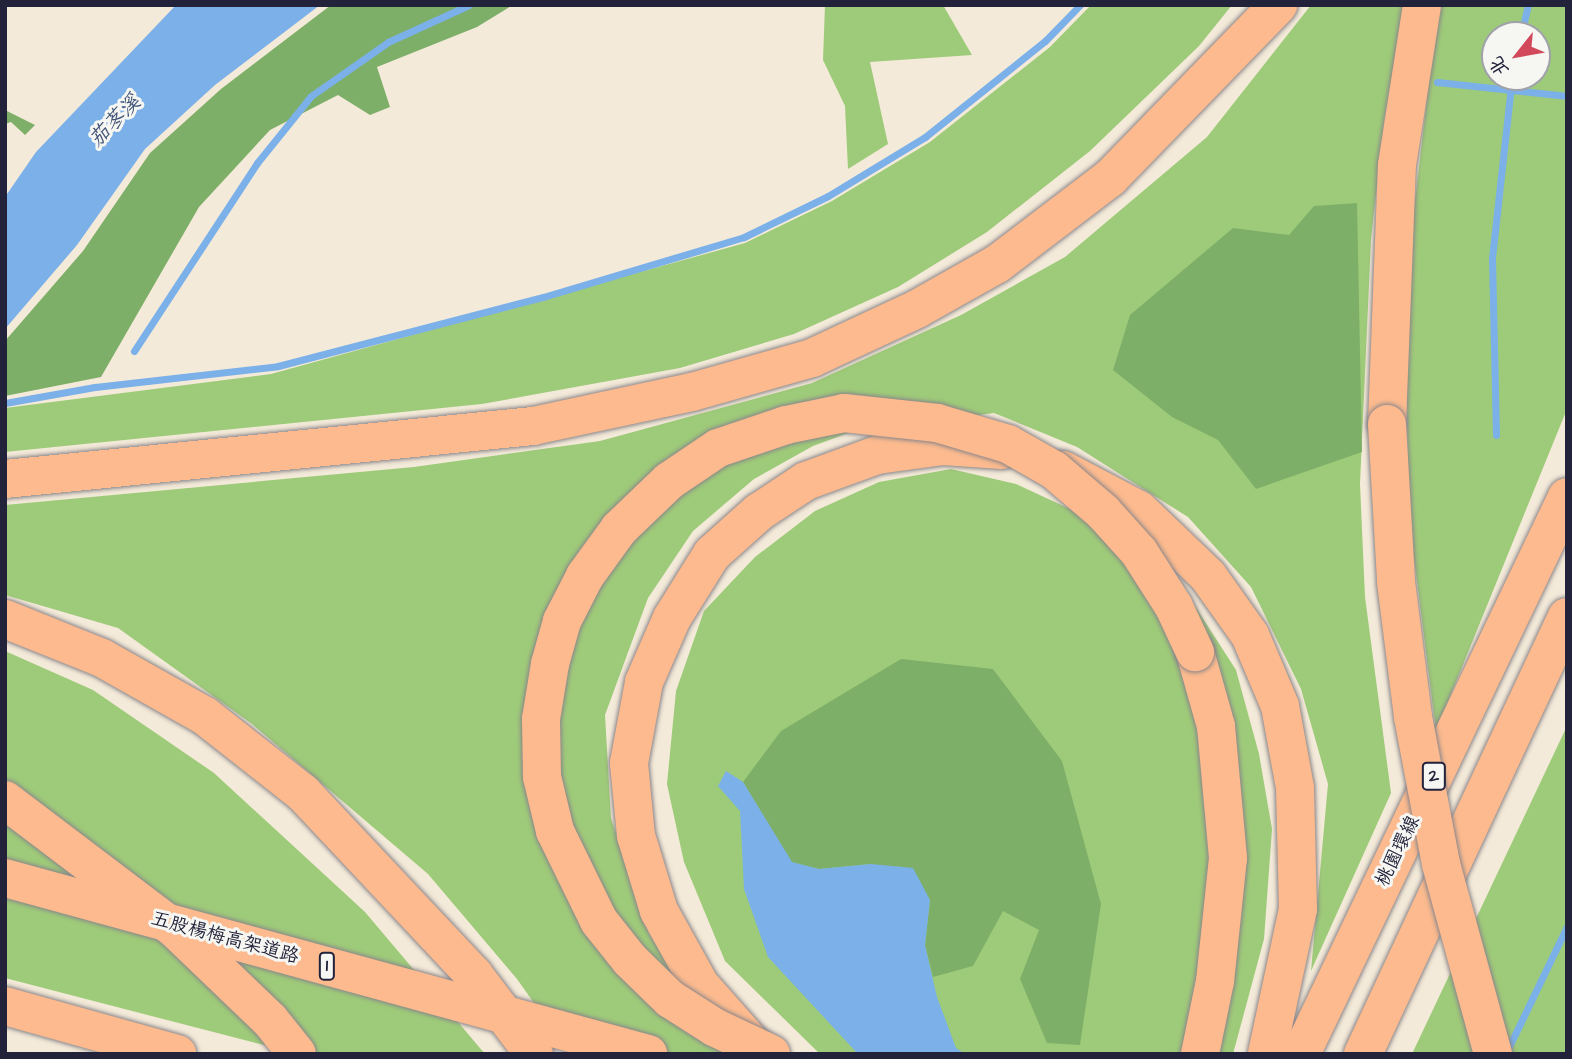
<!DOCTYPE html>
<meta charset="utf-8">
<style>
body{margin:0}
#map{position:relative;width:1572px;height:1059px;overflow:hidden;background:#f4ead9;font-family:"Architects Daughter","LXGW WenKai TC",sans-serif}
div>[style]{position:absolute}
[style*='--x']{left:calc(var(--x)*1px);top:calc(var(--y)*1px);width:calc(var(--w)*1px);rotate:calc(var(--a)*1deg)}
.green>*{inset:0;background:#9ecb79}
.forest>*{inset:0;background:#7eaf69}
.water>*{inset:0;background:#7bb0e9}
.stream>*{height:7px;margin:-3.5px;padding:0 3.5px;transform-origin:3.5px;border-radius:3.5px;background:#7bb0e9}
.roads{filter:drop-shadow(0 0 2px #8b868a) drop-shadow(0 0 2px #8b868a)}
.highway>*{height:38px;margin:-19px;padding:0 19px;transform-origin:19px;border-radius:19px;background:#fcba8e}
.bridges{filter:drop-shadow(0 0 2px #8b868a) drop-shadow(0 0 2px #8b868a)}
.highway-bridge>*{height:38px;margin:-19px;padding:0 19px;transform-origin:19px;border-radius:19px;background:#fcba8e}
span{translate:-50% -50%;white-space:nowrap;text-align:center;line-height:1.15;-webkit-text-stroke:6px #f6f6f2;paint-order:stroke}
.shield-label span{padding:2px 5px;background:#f6f6f2;border:2px solid;border-radius:5px;-webkit-text-stroke-width:0}
.shield-label{font-size:18px;color:#22223b;font-weight:700}
.street-label{font-size:19px;color:#22223b}
.water-label{font-size:21px;color:#415478;font-style:italic}
.frame{position:absolute;inset:0;border:7px solid #22223b;pointer-events:none}
.north{position:absolute;left:1481px;top:21px;width:70px;height:70px;box-sizing:border-box;background:#f6f6f2;border:2px solid #a1a1a9;border-radius:50%;rotate:239deg;font-size:19px;font-weight:700;line-height:28px;text-align:center;color:#22223b}
.north::after{content:'';display:block;margin:auto;width:24px;height:32px;background:#d1495b;clip-path:polygon(50% 0,100% 100%,50% 72%,0 100%)}
</style>
<div id="map">
<div class="green">
<div style="clip-path:polygon(825px 5px,943px 5px,972px 55px,870px 62px,888px 144px,848px 169px,845px 106px,823px 60px)"></div>
<div style="clip-path:polygon(1091px 5px,1232px 5px,1199px 46px,1090px 151px,987px 232px,898px 287px,794px 334px,680px 368px,482px 404px,5px 452px,5px 408px,271px 374px,745px 243px,832px 201px,930px 142px,1050px 47px)"></div>
<div style="clip-path:polygon(1311px 5px,1405px 5px,1384px 121px,1371px 240px,1360px 484px,1365px 597px,1391px 793px,1311px 971px,1328px 784px,1301px 689px,1251px 587px,1188px 517px,1077px 447px,994px 413px,851px 432px,813px 446px,754px 479px,693px 531px,648px 598px,605px 715px,611px 818px,649px 934px,728px 1054px,570px 1054px,517px 979px,428px 874px,252px 724px,118px 628px,5px 595px,5px 505px,414px 467px,600px 441px,812px 383px,961px 315px,1065px 257px,1207px 137px)"></div>
<div style="clip-path:polygon(evenodd,1438px 5px,1567px 5px,1567px 409px,1436px 731px,1408px 511px,1406px 277px,1438px 5px,1495px 35px,1537px 35px,1537px 77px,1495px 77px,1495px 35px)"></div>
<div style="clip-path:polygon(951px 469px,1016px 484px,1070px 509px,1175px 575px,1236px 670px,1259px 754px,1272px 829px,1264px 939px,1233px 1054px,820px 1054px,725px 961px,684px 862px,667px 784px,676px 691px,704px 611px,755px 557px,815px 511px,879px 482px)"></div>
<div style="clip-path:polygon(5px 651px,93px 690px,214px 773px,365px 912px,485px 1054px,298px 1054px,5px 978px)"></div>
<div style="clip-path:polygon(1567px 726px,1567px 1054px,1412px 1054px)"></div>
</div>
<div class="forest">
<div style="clip-path:polygon(331px 5px,513px 5px,477px 27px,377px 67px,390px 107px,370px 115px,338px 95px,270px 130px,199px 207px,101px 377px,5px 396px,5px 341px,83px 251px,150px 153px,221px 89px)"></div>
<div style="clip-path:polygon(5px 110px,35px 125px,25px 135px,11px 122px,5px 124px)"></div>
<div style="clip-path:polygon(1357px 203px,1362px 452px,1256px 489px,1218px 440px,1172px 417px,1113px 370px,1130px 315px,1233px 228px,1289px 235px,1314px 206px)"></div>
<div style="clip-path:polygon(901px 659px,993px 669px,1062px 761px,1101px 904px,1080px 1045px,1047px 1043px,1020px 979px,1039px 930px,1003px 911px,973px 966px,933px 977px,925px 945px,930px 900px,871px 864px,819px 869px,791px 862px,743px 782px,781px 731px)"></div>
</div>
<div class="water">
<div style="clip-path:polygon(176px 5px,320px 5px,215px 85px,145px 149px,77px 245px,5px 329px,5px 197px,36px 152px)"></div>
<div style="clip-path:polygon(726px 771px,743px 782px,792px 862px,819px 869px,871px 864px,913px 868px,930px 900px,925px 945px,937px 997px,956px 1048px,965px 1054px,858px 1054px,768px 957px,744px 889px,740px 811px,718px 786px)"></div>
</div>
<div class="stream">
<div style="--x:1521;--y:35;--w:31;--a:-77"></div>
<div style="--x:1437;--y:82;--w:131;--a:6.1"></div>
<div style="--x:134;--y:351;--w:225;--a:-56.8"></div>
<div style="--x:257;--y:163;--w:86;--a:-51.1"></div>
<div style="--x:311;--y:96;--w:94;--a:-35"></div>
<div style="--x:388;--y:42;--w:89;--a:-24.6"></div>
<div style="--x:5;--y:403;--w:91;--a:-10.1"></div>
<div style="--x:95;--y:387;--w:184;--a:-6.5"></div>
<div style="--x:278;--y:366;--w:274;--a:-14.6"></div>
<div style="--x:543;--y:297;--w:210;--a:-16.6"></div>
<div style="--x:744;--y:237;--w:93;--a:-26"></div>
<div style="--x:828;--y:196;--w:114;--a:-31.3"></div>
<div style="--x:925;--y:137;--w:154;--a:-38.7"></div>
<div style="--x:1045;--y:41;--w:50;--a:-45.8"></div>
<div style="--x:1496;--y:435;--w:177;--a:-91.3"></div>
<div style="--x:1492;--y:258;--w:182;--a:-83.7"></div>
<div style="--x:1506;--y:1053;--w:141;--a:-64.3"></div>
</div>
<div class="roads">
<div class="highway">
<div style="--x:1387;--y:424;--w:259;--a:-87.8"></div>
<div style="--x:1397;--y:165;--w:162;--a:-81.1"></div>
<div style="--x:1063;--y:470;--w:86;--a:27.8"></div>
<div style="--x:1139;--y:510;--w:95;--a:43.7"></div>
<div style="--x:1208;--y:576;--w:72;--a:54.6"></div>
<div style="--x:1250;--y:635;--w:77;--a:67.1"></div>
<div style="--x:1280;--y:706;--w:83;--a:79.6"></div>
<div style="--x:1295;--y:788;--w:121;--a:88.6"></div>
<div style="--x:1298;--y:909;--w:148;--a:102.1"></div>
<div style="--x:5;--y:479;--w:531;--a:-5.73"></div>
<div style="--x:533;--y:426;--w:163;--a:-12.1"></div>
<div style="--x:692;--y:392;--w:125;--a:-15.8"></div>
<div style="--x:812;--y:358;--w:116;--a:-25"></div>
<div style="--x:917;--y:309;--w:92;--a:-29.4"></div>
<div style="--x:997;--y:264;--w:143;--a:-37.3"></div>
<div style="--x:1111;--y:177;--w:240;--a:-45.8"></div>
<div style="--x:5;--y:619;--w:105;--a:21.9"></div>
<div style="--x:102;--y:658;--w:118;--a:29.4"></div>
<div style="--x:205;--y:716;--w:125;--a:38.2"></div>
<div style="--x:303;--y:793;--w:250;--a:46.8"></div>
<div style="--x:474;--y:975;--w:99;--a:52.8"></div>
<div style="--x:1195;--y:652;--w:77;--a:74.2"></div>
<div style="--x:1216;--y:726;--w:133;--a:84.8"></div>
<div style="--x:1228;--y:858;--w:124;--a:96"></div>
<div style="--x:1215;--y:981;--w:75;--a:101.6"></div>
<div style="--x:5;--y:800;--w:215;--a:37.2"></div>
<div style="--x:176;--y:930;--w:130;--a:43.8"></div>
<div style="--x:270;--y:1020;--w:43;--a:51.5"></div>
<div style="--x:5;--y:878;--w:667;--a:15.31"></div>
<div style="--x:5;--y:1006;--w:179;--a:15.6"></div>
<div style="--x:755;--y:1047;--w:83;--a:-131.6"></div>
<div style="--x:700;--y:985;--w:85;--a:-119"></div>
<div style="--x:659;--y:911;--w:78;--a:-107"></div>
<div style="--x:636;--y:836;--w:73;--a:-95.5"></div>
<div style="--x:629;--y:763;--w:82;--a:-79.5"></div>
<div style="--x:644;--y:682;--w:70;--a:-66.4"></div>
<div style="--x:672;--y:618;--w:75;--a:-58"></div>
<div style="--x:712;--y:554;--w:63;--a:-41.8"></div>
<div style="--x:759;--y:512;--w:56;--a:-33.4"></div>
<div style="--x:806;--y:481;--w:76;--a:-20.1"></div>
<div style="--x:877;--y:455;--w:67;--a:-7.8"></div>
<div style="--x:943;--y:446;--w:59;--a:3.9"></div>
<div style="--x:1301;--y:1054;--w:617;--a:-64.47"></div>
<div style="--x:1363;--y:1054;--w:482;--a:-65"></div>
</div>
</div>
<div class="bridges">
<div class="highway-bridge">
<div style="--x:1387;--y:424;--w:158;--a:86.7"></div>
<div style="--x:1396;--y:582;--w:136;--a:82.8"></div>
<div style="--x:1413;--y:717;--w:150;--a:79.2"></div>
<div style="--x:1441;--y:864;--w:197;--a:74.7"></div>
<div style="--x:771;--y:1054;--w:63;--a:-154.7"></div>
<div style="--x:714;--y:1027;--w:52;--a:-147.5"></div>
<div style="--x:670;--y:999;--w:56;--a:-135.7"></div>
<div style="--x:630;--y:960;--w:50;--a:-128.5"></div>
<div style="--x:599;--y:921;--w:100;--a:-116.1"></div>
<div style="--x:555;--y:831;--w:56;--a:-103.5"></div>
<div style="--x:542;--y:777;--w:58;--a:-91"></div>
<div style="--x:541;--y:719;--w:56;--a:-80.7"></div>
<div style="--x:550;--y:664;--w:45;--a:-74.4"></div>
<div style="--x:562;--y:621;--w:51;--a:-62.9"></div>
<div style="--x:585;--y:576;--w:58;--a:-54.1"></div>
<div style="--x:619;--y:529;--w:69;--a:-43.8"></div>
<div style="--x:669;--y:481;--w:59;--a:-34"></div>
<div style="--x:718;--y:448;--w:72;--a:-18.7"></div>
<div style="--x:786;--y:425;--w:59;--a:-11.7"></div>
<div style="--x:844;--y:413;--w:94;--a:6.1"></div>
<div style="--x:937;--y:423;--w:74;--a:16.5"></div>
<div style="--x:1008;--y:444;--w:53;--a:29.5"></div>
<div style="--x:1054;--y:470;--w:65;--a:40.6"></div>
<div style="--x:1103;--y:512;--w:54;--a:48"></div>
<div style="--x:1139;--y:552;--w:65;--a:57.5"></div>
<div style="--x:1174;--y:607;--w:50;--a:65"></div>
</div>
</div>
<div class="shield-label">
<span style="left:1434px;top:776px">2</span>
<span style="left:327px;top:966px">1</span>
</div>
<div class="street-label">
<span style="left:1398px;top:851px;rotate:-64deg">桃園環線</span>
<span style="left:225px;top:938px;rotate:15deg">五股楊梅高架道路</span>
</div>
<div class="water-label">
<span style="left:115px;top:121px;rotate:-45deg">茄苳溪</span>
</div>
<div class="frame"></div>
<div class="north">北</div>
</div>
